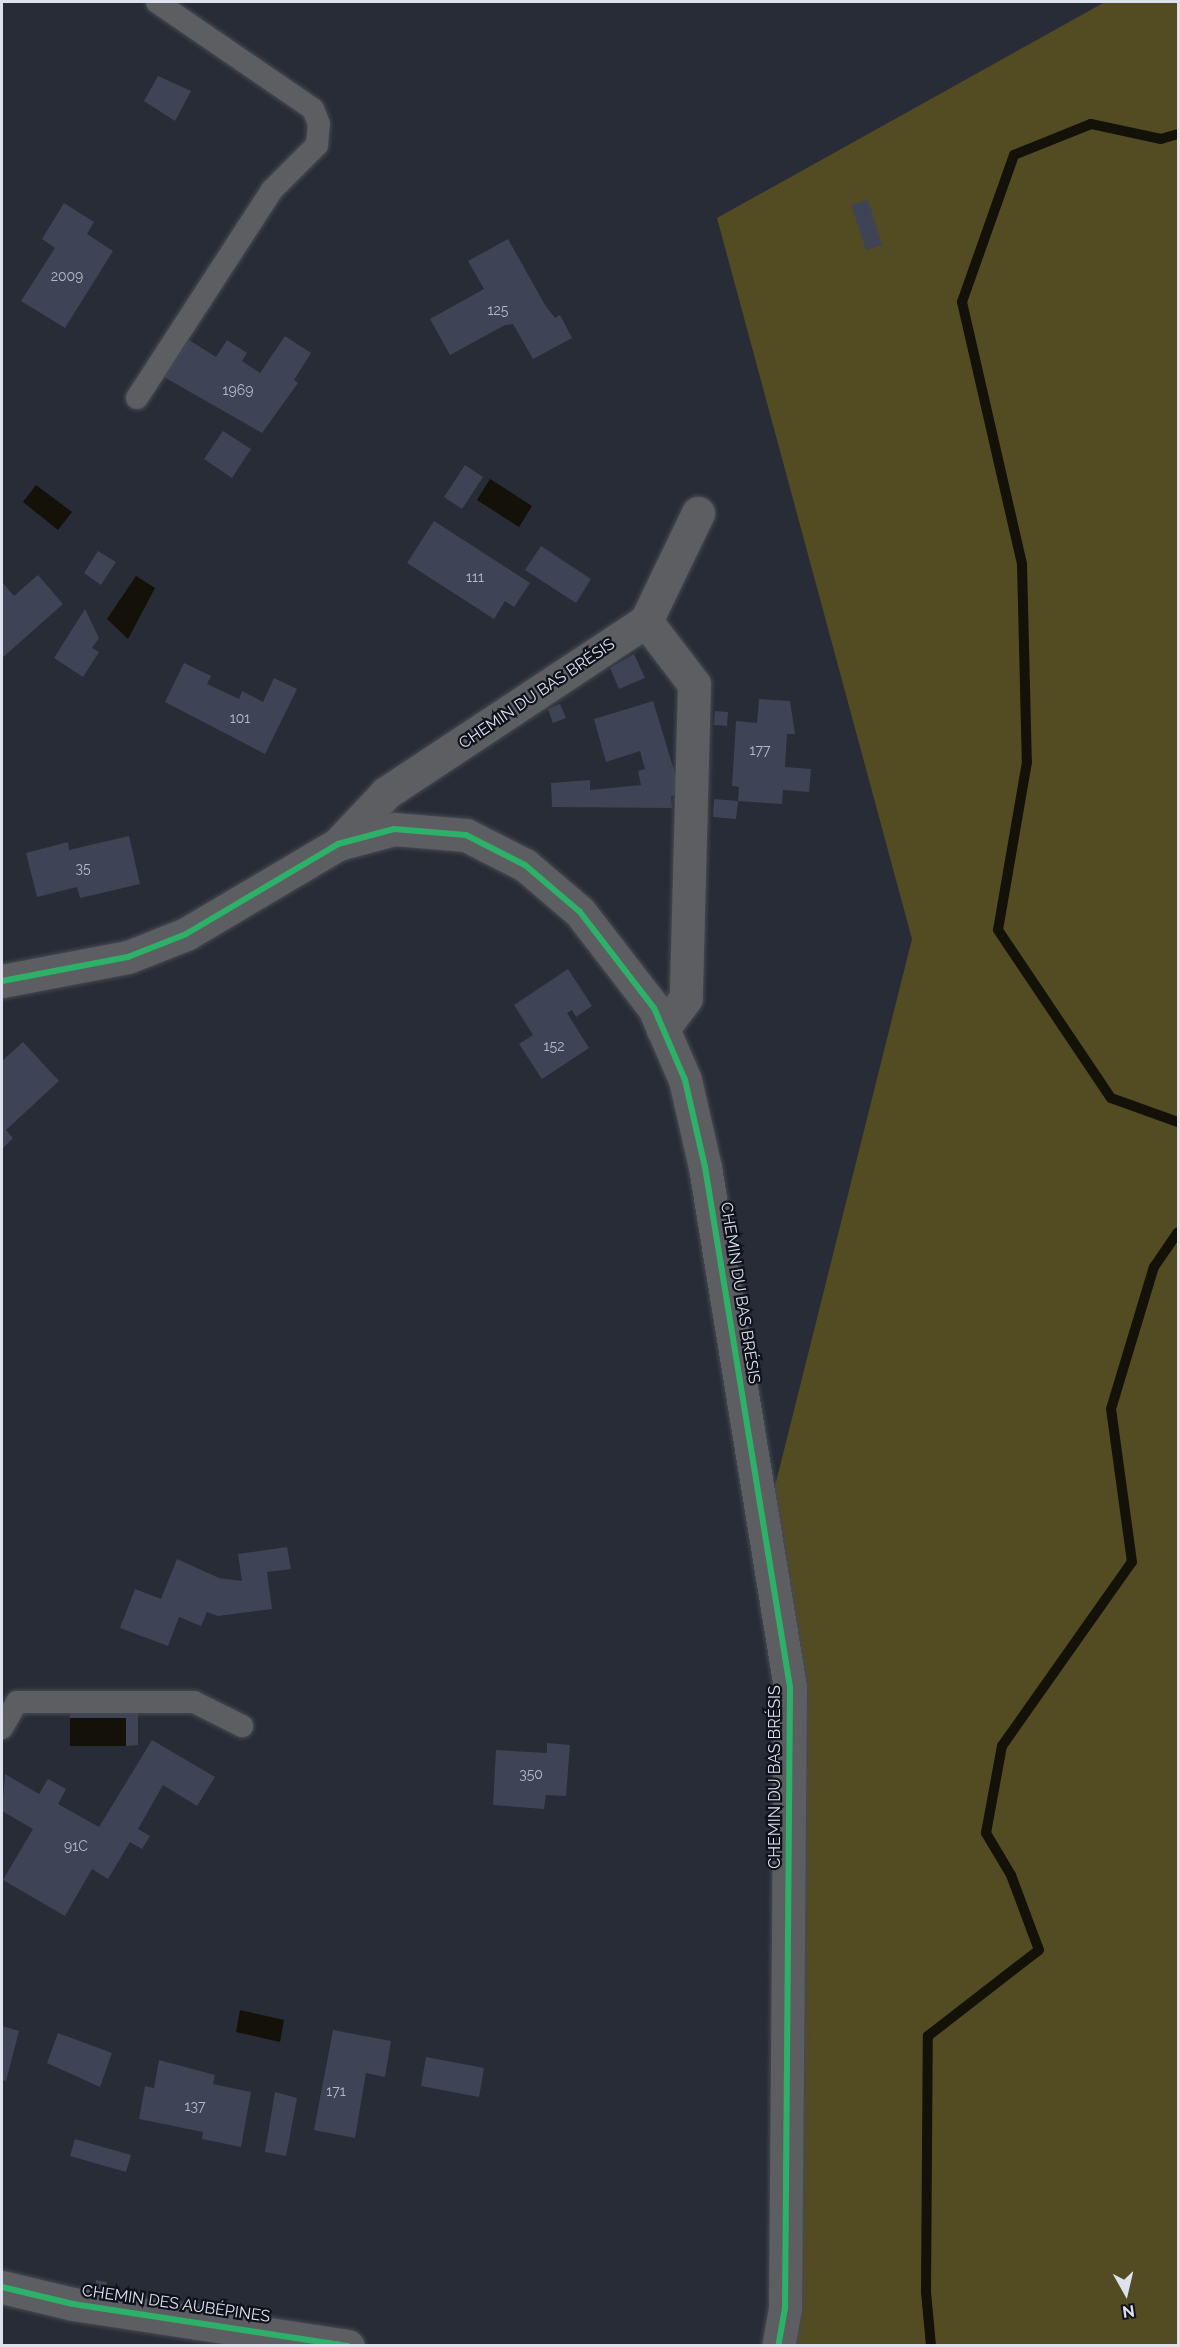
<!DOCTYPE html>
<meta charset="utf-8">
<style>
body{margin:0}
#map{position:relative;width:1180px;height:2347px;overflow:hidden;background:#282c36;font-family:Raleway,sans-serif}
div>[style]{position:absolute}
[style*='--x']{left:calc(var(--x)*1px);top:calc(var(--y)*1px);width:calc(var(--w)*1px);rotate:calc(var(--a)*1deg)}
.green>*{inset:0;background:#534c23}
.water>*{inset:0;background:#131108}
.stream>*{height:10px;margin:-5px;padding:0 5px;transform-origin:5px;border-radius:5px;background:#131108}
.building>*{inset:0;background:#3e4456}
.roads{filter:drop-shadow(0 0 2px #464a53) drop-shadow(0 0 2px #464a53)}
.lane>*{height:22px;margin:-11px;padding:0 11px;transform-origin:11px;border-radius:11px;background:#5d5e62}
.street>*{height:33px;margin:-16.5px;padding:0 16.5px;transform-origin:16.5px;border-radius:16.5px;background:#5d5e62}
.cycleway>*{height:6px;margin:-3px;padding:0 3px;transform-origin:3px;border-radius:3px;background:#2db169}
span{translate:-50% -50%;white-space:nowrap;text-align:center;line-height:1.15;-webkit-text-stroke:4.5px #0f121b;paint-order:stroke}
.number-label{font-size:14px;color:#b5bac8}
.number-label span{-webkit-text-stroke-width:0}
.street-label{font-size:16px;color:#dde2ee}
.frame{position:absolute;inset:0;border:3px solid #dde2ee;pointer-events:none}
.north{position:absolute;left:1096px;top:2263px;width:60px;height:60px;-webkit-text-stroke:4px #0f121b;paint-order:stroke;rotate:172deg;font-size:16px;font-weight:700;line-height:24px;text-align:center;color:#dde2ee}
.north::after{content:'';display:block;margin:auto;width:21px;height:27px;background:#dde2ee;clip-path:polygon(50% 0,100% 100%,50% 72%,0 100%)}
</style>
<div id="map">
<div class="green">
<div style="clip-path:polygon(1105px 2px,1178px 2px,1178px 2345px,784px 2345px,773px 1494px,912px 939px,717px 218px)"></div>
</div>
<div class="water">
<div style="clip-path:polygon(490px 479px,532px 506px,519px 527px,477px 500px)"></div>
<div style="clip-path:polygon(36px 485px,72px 512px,58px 530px,23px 502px)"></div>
<div style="clip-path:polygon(136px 576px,155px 588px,128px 639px,107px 619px)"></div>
<div style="clip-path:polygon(70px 1718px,126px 1718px,126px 1746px,70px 1746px)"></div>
<div style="clip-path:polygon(240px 2010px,284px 2020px,280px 2042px,236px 2032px)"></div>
</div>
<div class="stream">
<div style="--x:1178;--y:134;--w:18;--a:164"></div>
<div style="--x:1161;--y:139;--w:72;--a:-167.9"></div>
<div style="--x:1091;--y:124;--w:83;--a:158.1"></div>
<div style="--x:1014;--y:155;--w:156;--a:109.5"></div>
<div style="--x:962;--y:302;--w:269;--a:77.1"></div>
<div style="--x:1022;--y:564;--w:198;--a:88.6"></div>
<div style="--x:1027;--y:762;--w:170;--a:99.8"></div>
<div style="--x:998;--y:930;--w:202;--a:56.1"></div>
<div style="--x:1111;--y:1098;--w:71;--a:19.7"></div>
<div style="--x:931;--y:2346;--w:54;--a:-95.3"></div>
<div style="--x:926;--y:2292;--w:256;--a:-89.6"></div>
<div style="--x:928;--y:2036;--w:140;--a:-37.8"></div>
<div style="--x:1039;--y:1950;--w:80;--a:-110.5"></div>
<div style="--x:1011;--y:1875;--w:49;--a:-120.8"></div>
<div style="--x:986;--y:1833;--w:88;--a:-79.6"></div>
<div style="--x:1002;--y:1746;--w:225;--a:-54.8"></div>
<div style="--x:1132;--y:1562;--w:154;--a:-97.8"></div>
<div style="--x:1111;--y:1409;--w:148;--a:-73.2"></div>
<div style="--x:1154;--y:1267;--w:42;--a:-55.6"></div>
</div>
<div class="building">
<div style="clip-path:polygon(158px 76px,191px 91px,175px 121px,144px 101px)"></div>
<div style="clip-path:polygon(868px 200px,882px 245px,866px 250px,851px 205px)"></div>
<div style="clip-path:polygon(64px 203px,94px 222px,87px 234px,113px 251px,65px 328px,21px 301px,55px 248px,42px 239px)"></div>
<div style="clip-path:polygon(508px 239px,545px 305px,555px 318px,560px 315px,572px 338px,533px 359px,513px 324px,505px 325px,450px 355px,430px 319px,484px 289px,468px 261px)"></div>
<div style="clip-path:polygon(285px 336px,311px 353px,294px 380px,298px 383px,262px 433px,164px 377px,189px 340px,216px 357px,227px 340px,247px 353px,242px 361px,260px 373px)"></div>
<div style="clip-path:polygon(223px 431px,251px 449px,232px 478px,204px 459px)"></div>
<div style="clip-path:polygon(465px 465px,483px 477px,462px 509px,444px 497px)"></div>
<div style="clip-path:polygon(434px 521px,530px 583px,514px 607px,505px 601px,494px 619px,407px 563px)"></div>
<div style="clip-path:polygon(541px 546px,591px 579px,576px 603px,525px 570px)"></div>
<div style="clip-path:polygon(98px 551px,116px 562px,101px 585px,84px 573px)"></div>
<div style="clip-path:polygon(38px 575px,63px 604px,2px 658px,2px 582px,14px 596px)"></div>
<div style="clip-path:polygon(85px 609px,99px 638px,92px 648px,99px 652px,83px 677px,54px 658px)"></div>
<div style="clip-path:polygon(634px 654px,645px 678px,619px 689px,610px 668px)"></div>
<div style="clip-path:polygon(184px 663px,211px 676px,207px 684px,239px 699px,242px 691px,263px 702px,274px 678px,297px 689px,265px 754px,165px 702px)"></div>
<div style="clip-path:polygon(759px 699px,790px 701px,795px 734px,787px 734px,785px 767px,811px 769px,809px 792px,783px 790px,782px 804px,738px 801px,736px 819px,713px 817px,714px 799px,738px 801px,739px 787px,732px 786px,736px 721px,757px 723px)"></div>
<div style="clip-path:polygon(653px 701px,681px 793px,671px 796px,672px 808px,552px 807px,551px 783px,590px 780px,590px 790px,641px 785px,638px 771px,645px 769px,640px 751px,606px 762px,594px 719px)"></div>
<div style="clip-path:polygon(560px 704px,566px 718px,553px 723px,548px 709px)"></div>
<div style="clip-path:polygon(715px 711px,728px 712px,727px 726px,714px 725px)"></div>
<div style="clip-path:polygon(129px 836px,140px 884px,80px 898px,77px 887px,37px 897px,26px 853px,68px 842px,69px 850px)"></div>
<div style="clip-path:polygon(568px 969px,592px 1006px,576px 1017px,572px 1010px,567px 1013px,589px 1048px,542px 1079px,519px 1044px,533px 1035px,514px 1005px)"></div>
<div style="clip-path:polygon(23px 1042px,59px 1081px,6px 1130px,13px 1138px,2px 1149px,2px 1061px)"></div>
<div style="clip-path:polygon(287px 1547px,291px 1569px,267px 1572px,272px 1609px,218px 1616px,207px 1612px,201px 1626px,179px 1617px,168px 1646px,120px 1628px,135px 1589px,161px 1599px,177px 1559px,219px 1578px,242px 1581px,238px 1554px)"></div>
<div style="clip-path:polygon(70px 1707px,138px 1707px,138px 1745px,126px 1746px,126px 1718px,70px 1718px)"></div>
<div style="clip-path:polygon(152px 1740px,215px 1777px,197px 1806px,163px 1785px,138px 1829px,150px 1836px,142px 1849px,130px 1842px,108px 1879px,92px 1869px,65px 1916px,3px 1880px,33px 1829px,2px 1811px,5px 1774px,39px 1794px,48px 1779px,66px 1789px,58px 1804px,99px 1827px)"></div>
<div style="clip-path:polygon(547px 1743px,570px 1745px,566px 1796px,546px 1795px,544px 1809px,493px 1805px,496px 1750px,547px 1753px)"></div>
<div style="clip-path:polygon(2px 2026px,19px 2031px,6px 2081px,2px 2080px)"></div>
<div style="clip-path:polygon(333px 2030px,391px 2041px,385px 2077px,366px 2073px,355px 2138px,314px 2130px)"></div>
<div style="clip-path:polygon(58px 2033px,112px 2053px,100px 2087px,47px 2063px)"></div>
<div style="clip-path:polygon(426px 2057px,484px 2068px,479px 2097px,421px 2086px)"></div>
<div style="clip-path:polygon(159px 2060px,215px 2075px,213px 2084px,251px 2092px,241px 2147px,202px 2139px,203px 2132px,139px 2119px,145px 2086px,154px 2088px)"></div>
<div style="clip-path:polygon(275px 2092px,297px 2098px,286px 2156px,265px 2152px)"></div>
<div style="clip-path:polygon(75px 2139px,131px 2155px,126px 2172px,70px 2156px)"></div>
<div style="clip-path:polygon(96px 2280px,107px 2282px,104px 2298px,93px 2297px)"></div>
</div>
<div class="roads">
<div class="lane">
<div style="--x:137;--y:398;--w:248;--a:-57"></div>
<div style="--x:272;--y:190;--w:64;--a:-45"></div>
<div style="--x:317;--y:145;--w:21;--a:-85"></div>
<div style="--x:319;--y:124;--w:16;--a:-112"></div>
<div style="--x:313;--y:109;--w:189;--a:-145.6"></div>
<div style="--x:2;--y:1728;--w:30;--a:-60"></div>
<div style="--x:17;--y:1702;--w:177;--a:0"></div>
<div style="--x:194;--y:1702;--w:54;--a:26.6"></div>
</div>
<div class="street">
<div style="--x:646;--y:621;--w:79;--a:52.7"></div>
<div style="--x:694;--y:684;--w:314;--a:91.5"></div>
<div style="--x:686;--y:998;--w:39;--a:127"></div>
<div style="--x:338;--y:844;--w:70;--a:-46.7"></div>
<div style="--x:386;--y:793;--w:312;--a:-33.5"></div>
<div style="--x:646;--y:621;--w:120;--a:-64.3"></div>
<div style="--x:2;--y:981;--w:128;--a:-10.8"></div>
<div style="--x:128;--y:957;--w:62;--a:-21.6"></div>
<div style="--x:186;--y:934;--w:177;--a:-30.6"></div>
<div style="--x:338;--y:844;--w:58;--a:-15"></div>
<div style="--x:394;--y:829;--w:72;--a:4.8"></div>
<div style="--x:466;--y:835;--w:66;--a:27"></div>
<div style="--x:525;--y:865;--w:72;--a:40.5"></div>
<div style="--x:580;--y:912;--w:121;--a:52.4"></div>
<div style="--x:654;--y:1008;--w:78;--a:66.7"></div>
<div style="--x:685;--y:1080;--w:89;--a:77.1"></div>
<div style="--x:705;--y:1167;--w:527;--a:80.72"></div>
<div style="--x:790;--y:1687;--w:621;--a:90.46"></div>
<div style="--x:785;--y:2308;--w:39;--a:100"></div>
<div style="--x:2;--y:2287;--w:73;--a:13.5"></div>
<div style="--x:73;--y:2304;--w:278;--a:8.7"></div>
</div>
</div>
<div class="cycleway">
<div style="--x:2;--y:981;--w:128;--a:-10.8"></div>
<div style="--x:128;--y:957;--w:62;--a:-21.6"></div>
<div style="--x:186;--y:934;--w:177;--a:-30.6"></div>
<div style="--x:338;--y:844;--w:58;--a:-15"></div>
<div style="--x:394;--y:829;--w:72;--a:4.8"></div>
<div style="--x:466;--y:835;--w:66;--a:27"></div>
<div style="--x:525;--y:865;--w:72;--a:40.5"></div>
<div style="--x:580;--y:912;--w:121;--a:52.4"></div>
<div style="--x:654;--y:1008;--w:78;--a:66.7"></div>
<div style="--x:685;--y:1080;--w:89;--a:77.1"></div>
<div style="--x:705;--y:1167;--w:527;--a:80.72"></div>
<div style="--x:790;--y:1687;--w:621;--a:90.46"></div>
<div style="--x:785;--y:2308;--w:39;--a:100"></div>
<div style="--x:2;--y:2287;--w:73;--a:13.5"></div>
<div style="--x:73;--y:2304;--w:278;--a:8.7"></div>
</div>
<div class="number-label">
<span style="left:67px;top:276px">2009</span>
<span style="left:498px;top:310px">125</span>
<span style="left:238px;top:390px">1969</span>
<span style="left:475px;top:577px">111</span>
<span style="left:240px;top:718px">101</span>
<span style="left:760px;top:750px">177</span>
<span style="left:83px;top:868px">35</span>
<span style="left:554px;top:1046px">152</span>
<span style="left:531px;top:1774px">350</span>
<span style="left:76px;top:1846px">91C</span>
<span style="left:336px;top:2091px">171</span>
<span style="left:195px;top:2106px">137</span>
</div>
<div class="street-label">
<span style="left:537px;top:694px;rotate:-34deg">CHEMIN DU BAS BRÉSIS</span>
<span style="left:740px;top:1293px;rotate:81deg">CHEMIN DU BAS BRÉSIS</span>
<span style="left:775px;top:1777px;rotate:-90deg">CHEMIN DU BAS BRÉSIS</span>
<span style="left:176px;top:2304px;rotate:8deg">CHEMIN DES AUBÉPINES</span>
</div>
<div class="frame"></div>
<div class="north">N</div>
</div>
